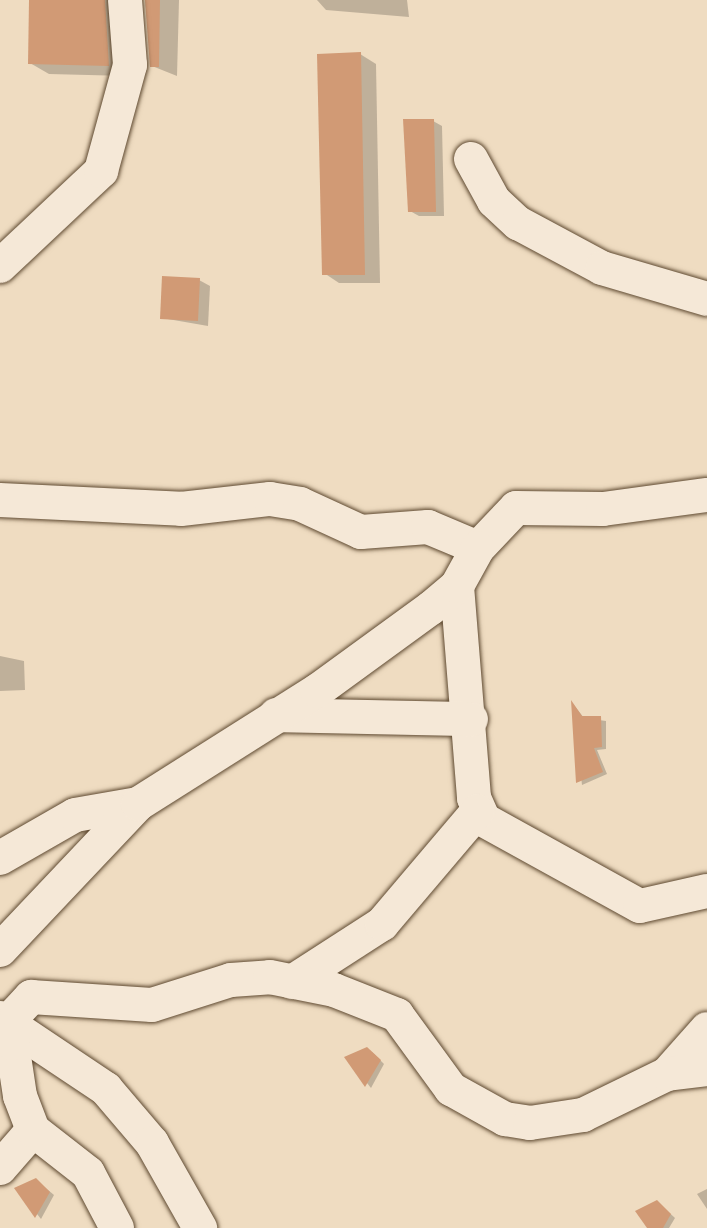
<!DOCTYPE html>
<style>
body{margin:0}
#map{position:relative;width:707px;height:1228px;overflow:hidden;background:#efdcc1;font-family:"Libre Caslon Text",serif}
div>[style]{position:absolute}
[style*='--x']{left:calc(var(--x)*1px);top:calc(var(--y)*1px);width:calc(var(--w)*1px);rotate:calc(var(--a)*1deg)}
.shadow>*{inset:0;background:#0003}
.building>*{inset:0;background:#d19a75}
.roads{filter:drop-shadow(0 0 2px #5e4930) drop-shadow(0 0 2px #5e4930)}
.minor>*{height:34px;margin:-17px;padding:0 17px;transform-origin:17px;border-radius:17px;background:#f5e8d7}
span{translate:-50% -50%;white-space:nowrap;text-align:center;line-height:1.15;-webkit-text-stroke:7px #f5e8d7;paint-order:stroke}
</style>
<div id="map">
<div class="shadow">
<div style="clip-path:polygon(31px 0,135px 0,127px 76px,49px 74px,30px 63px)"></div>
<div style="clip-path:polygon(145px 0,179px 0,177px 76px,152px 66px)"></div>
<div style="clip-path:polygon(317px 0,407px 0,409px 17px,326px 10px)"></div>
<div style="clip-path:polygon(360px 54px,376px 64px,380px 283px,339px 283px,324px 273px)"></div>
<div style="clip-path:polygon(433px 121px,442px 126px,444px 216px,419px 216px,410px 211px)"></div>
<div style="clip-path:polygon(199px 280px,210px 286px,208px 326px,162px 318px)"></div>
<div style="clip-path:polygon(0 656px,24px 661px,25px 690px,0 691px)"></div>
<div style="clip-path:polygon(573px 704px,584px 718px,606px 721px,606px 749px,597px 750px,607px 774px,582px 785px)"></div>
<div style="clip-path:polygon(372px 1052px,384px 1064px,371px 1088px,347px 1058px)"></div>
<div style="clip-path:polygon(36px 1180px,54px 1195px,41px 1219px,17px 1189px)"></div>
<div style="clip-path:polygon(707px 1189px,707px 1209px,697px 1194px)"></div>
<div style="clip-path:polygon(662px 1206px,675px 1218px,669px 1228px,650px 1228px)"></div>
</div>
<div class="building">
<div style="clip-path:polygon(29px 0,105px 0,109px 66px,28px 64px)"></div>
<div style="clip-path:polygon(145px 0,160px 0,159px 67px,150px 67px)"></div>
<div style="clip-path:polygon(361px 52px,365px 275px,322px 275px,317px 54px)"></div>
<div style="clip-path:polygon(403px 119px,434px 119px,436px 212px,408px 212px)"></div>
<div style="clip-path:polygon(162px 276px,200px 278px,198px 321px,160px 319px)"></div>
<div style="clip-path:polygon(571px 700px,582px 716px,601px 716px,602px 747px,594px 748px,603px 772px,576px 783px)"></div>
<div style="clip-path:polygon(367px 1047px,381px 1060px,365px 1087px,344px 1057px)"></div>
<div style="clip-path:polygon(36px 1178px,50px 1192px,35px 1218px,14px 1188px)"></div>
<div style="clip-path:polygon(657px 1200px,671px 1214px,663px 1228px,647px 1228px,635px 1211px)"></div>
</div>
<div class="roads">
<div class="minor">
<div style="--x:471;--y:159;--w:48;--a:61.3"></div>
<div style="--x:494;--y:201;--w:33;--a:43"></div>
<div style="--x:518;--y:223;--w:95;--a:28.2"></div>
<div style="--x:602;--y:268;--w:109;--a:16.4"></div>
<div style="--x:0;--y:266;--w:139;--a:-43.2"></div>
<div style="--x:101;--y:171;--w:110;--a:-74.7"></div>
<div style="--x:130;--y:65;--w:65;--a:-94.4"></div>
<div style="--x:0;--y:500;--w:181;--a:2.8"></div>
<div style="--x:181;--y:509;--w:90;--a:-6.4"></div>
<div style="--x:270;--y:499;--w:30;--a:9"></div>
<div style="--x:300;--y:504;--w:67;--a:24.7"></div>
<div style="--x:361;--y:532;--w:67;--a:-4.3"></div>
<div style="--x:428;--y:527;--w:54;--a:22.8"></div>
<div style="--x:478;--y:548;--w:55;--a:-46.5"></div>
<div style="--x:516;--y:508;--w:87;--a:0.7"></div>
<div style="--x:603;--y:509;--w:105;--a:-7.7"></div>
<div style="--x:457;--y:586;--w:213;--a:85.4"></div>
<div style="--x:474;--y:798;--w:24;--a:66"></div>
<div style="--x:484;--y:820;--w:178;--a:28.9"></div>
<div style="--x:640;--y:906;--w:69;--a:-12.6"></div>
<div style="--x:276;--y:715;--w:195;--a:1.2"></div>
<div style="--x:0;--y:858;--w:86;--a:-29.8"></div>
<div style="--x:75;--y:815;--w:64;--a:-9.9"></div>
<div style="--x:0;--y:950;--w:201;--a:-46.6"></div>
<div style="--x:138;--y:804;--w:212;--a:-32.3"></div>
<div style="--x:317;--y:691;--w:141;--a:-36.1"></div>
<div style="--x:431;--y:608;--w:34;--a:-40"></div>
<div style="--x:457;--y:586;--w:43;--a:-61.1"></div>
<div style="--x:292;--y:982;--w:107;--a:-32.8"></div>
<div style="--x:382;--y:924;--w:148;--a:-49.7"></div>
<div style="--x:0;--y:1018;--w:128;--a:33.8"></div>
<div style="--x:106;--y:1089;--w:71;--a:49.6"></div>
<div style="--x:152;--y:1143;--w:98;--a:60.5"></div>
<div style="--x:667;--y:1074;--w:60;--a:-48.4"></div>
<div style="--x:0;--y:1168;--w:50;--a:-49"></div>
<div style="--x:117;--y:1228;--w:62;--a:-117.8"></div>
<div style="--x:88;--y:1173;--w:70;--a:-142"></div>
<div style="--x:33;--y:1130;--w:36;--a:-111"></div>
<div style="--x:20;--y:1096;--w:54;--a:-98.6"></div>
<div style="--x:12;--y:1043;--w:31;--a:-81"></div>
<div style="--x:17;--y:1012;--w:21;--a:-47"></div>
<div style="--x:31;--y:997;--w:121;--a:3.8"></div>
<div style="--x:152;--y:1005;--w:83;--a:-17.6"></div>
<div style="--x:231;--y:980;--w:39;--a:-4"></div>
<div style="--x:270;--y:977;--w:65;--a:11.5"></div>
<div style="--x:334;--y:990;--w:68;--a:21.6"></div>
<div style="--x:397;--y:1015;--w:92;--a:53.9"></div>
<div style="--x:451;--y:1089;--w:62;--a:29.1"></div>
<div style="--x:505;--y:1119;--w:25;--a:9"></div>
<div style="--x:530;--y:1123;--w:54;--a:-8.6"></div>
<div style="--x:583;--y:1115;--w:93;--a:-26"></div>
<div style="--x:667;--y:1074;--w:40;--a:-7.1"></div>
</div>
</div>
</div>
